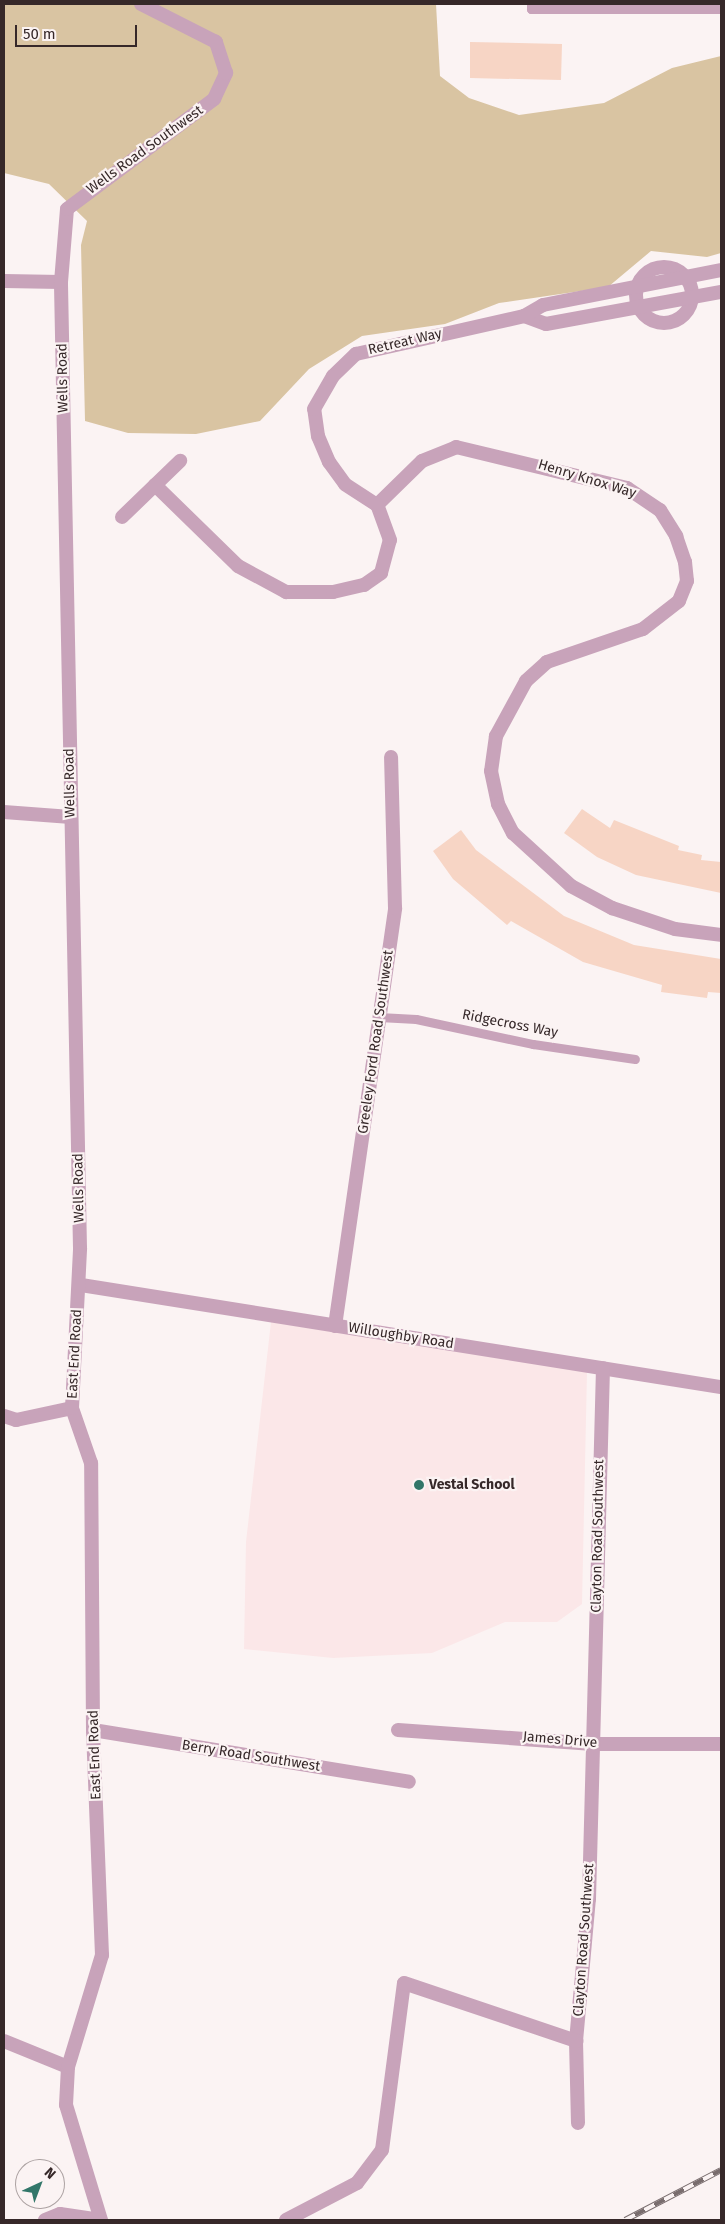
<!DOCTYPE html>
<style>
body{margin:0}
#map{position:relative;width:725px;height:2224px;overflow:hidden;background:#fbf3f3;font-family:"Fira Sans",sans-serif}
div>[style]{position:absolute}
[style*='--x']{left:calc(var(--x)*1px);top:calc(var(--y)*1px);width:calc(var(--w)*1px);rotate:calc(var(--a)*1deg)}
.built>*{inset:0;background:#fbe7e8}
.green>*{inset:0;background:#d9c4a2}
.building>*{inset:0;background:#f7d5c5}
.service>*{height:9px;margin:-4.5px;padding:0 4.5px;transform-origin:4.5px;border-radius:4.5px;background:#c8a3ba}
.minor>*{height:14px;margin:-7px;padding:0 7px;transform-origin:7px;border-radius:7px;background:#c8a3ba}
.minor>.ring{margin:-7px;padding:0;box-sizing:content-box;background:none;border:14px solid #c8a3ba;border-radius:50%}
.rail>*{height:5.5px;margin-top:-2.75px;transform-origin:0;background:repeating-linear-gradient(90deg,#fbf3f3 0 11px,#796d6e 0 22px);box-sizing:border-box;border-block:1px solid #796d6e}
.dots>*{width:14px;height:14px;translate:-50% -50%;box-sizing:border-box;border:2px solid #fbf3f3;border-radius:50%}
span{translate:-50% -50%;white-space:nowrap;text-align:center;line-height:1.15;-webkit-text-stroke:4.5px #fbf3f3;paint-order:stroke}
.street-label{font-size:14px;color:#362829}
.poi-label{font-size:14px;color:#362829;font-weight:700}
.left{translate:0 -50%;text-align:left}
.frame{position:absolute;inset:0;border:5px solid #362829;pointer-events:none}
.north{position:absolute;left:15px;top:2159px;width:50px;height:50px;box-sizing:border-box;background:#fbf3f3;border:1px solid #aca2a2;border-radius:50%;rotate:43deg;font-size:14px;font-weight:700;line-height:20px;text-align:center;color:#362829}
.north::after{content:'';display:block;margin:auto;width:18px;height:22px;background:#327669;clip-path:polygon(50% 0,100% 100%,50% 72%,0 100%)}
.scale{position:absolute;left:15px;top:25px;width:122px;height:22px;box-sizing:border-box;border:2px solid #362829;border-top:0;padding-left:6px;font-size:15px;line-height:18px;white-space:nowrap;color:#362829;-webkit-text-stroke:4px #fbf3f3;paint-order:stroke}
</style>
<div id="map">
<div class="built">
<div style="clip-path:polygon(271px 1322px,587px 1372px,582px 1604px,557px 1622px,505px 1622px,432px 1653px,333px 1658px,244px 1649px,246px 1542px)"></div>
</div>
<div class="green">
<div style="clip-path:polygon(4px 4px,436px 4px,440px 76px,469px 98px,519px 115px,604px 103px,672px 68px,721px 56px,721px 253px,707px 257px,651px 251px,608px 287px,499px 303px,445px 324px,362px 336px,309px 369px,260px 421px,196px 434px,128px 433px,85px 421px,81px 245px,87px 221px,49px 184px,4px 173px)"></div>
</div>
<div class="building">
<div style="clip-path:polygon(470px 42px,562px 44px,561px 80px,470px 78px)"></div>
<div style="clip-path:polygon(582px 809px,610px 828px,614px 820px,679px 846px,678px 850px,702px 855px,701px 860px,721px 862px,721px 893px,636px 875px,597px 857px,564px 833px)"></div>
<div style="clip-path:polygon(461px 830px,476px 850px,564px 916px,634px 945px,721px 959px,721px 993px,708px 992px,707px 998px,661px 992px,662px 985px,583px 962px,511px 921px,507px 925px,453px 879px,433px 851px)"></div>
</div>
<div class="service">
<div style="--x:531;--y:4;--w:5;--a:90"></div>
<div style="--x:531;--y:9;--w:190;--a:0"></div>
<div style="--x:379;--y:1017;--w:37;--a:3"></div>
<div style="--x:416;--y:1019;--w:120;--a:12.1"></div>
<div style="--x:533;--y:1044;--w:103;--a:8.4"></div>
</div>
<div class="minor">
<div class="ring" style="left:636px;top:267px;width:42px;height:42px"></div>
<div style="--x:4;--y:281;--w:57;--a:1"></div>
<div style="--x:524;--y:316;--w:23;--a:20"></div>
<div style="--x:546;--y:324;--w:178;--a:-10.4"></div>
<div style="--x:155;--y:485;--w:116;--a:44.3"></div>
<div style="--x:238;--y:566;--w:55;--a:28.4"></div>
<div style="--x:286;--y:592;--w:47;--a:0"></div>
<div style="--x:333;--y:592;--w:32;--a:-13"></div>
<div style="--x:364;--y:585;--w:21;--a:-35"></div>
<div style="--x:381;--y:573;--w:34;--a:-75"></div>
<div style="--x:390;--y:540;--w:37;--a:-110"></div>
<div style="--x:377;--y:505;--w:63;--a:-44.4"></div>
<div style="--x:422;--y:461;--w:37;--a:-22"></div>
<div style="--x:456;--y:447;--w:176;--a:13.5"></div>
<div style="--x:627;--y:488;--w:40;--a:34"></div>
<div style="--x:660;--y:510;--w:31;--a:58"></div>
<div style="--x:676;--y:536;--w:28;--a:71"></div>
<div style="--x:685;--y:562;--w:19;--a:84"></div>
<div style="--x:687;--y:581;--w:22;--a:112"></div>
<div style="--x:679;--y:601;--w:46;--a:142.1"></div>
<div style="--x:643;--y:629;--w:102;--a:161"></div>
<div style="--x:547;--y:662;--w:28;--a:138"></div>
<div style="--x:526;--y:681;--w:63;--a:118.6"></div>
<div style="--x:496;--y:736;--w:35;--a:98"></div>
<div style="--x:491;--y:771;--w:34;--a:78"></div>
<div style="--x:498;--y:804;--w:33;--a:63"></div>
<div style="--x:513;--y:833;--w:79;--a:42.4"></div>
<div style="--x:571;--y:886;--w:47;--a:28.2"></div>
<div style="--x:612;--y:908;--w:66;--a:18.4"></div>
<div style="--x:675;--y:929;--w:46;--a:7.4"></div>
<div style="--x:377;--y:505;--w:38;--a:-147"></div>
<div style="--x:345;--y:484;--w:27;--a:-126"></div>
<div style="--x:329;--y:462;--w:28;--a:-113"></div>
<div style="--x:318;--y:436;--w:27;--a:-98"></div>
<div style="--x:314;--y:409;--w:38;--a:-60"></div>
<div style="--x:333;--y:376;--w:32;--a:-44"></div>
<div style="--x:356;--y:354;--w:172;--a:-12.7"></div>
<div style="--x:524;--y:316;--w:22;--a:-30"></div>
<div style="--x:543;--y:305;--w:181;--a:-11.1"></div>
<div style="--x:122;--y:517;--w:81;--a:-44"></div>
<div style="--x:4;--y:812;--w:67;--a:4.3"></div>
<div style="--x:81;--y:1285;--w:648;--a:9.06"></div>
<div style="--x:335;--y:1326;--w:422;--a:-81.8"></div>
<div style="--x:395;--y:908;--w:151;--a:-91.5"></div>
<div style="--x:4;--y:1416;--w:13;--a:18"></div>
<div style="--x:16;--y:1420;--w:57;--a:-12.1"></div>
<div style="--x:93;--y:1730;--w:320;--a:9.3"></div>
<div style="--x:398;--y:1730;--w:196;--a:4.1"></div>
<div style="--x:593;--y:1744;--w:128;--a:0"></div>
<div style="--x:4;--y:2041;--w:69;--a:22.1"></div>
<div style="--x:578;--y:2123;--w:82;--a:-91.4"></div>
<div style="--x:576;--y:2041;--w:143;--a:-84.8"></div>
<div style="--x:589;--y:1899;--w:531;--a:-88.49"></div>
<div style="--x:45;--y:2220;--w:16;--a:-22"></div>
<div style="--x:60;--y:2214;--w:41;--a:8.3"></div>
<div style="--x:101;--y:2220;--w:120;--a:-106.9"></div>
<div style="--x:66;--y:2105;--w:38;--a:-87"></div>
<div style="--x:68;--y:2067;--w:117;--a:-73.1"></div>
<div style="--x:102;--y:1955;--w:225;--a:-92.3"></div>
<div style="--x:93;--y:1730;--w:267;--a:-90.4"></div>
<div style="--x:91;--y:1463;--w:58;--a:-109.1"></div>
<div style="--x:72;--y:1408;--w:160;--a:-87.1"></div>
<div style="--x:80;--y:1248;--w:966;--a:-91.13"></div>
<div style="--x:61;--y:282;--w:73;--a:-85.3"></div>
<div style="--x:67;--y:209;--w:184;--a:-36.8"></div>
<div style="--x:214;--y:99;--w:29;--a:-65"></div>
<div style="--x:226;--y:73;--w:33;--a:-108"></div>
<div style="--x:216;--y:42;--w:84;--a:-153.1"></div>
<div style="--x:286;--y:2220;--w:80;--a:-27.5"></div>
<div style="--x:357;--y:2183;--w:41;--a:-52.9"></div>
<div style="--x:382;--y:2150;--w:168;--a:-82.5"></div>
<div style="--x:404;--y:1983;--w:182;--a:18.6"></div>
</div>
<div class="rail">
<div style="--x:625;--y:2220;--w:108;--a:-27.5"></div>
</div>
<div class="dots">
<div style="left:419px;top:1485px;background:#327669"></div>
</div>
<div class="street-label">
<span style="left:145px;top:150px;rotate:-36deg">Wells Road Southwest</span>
<span style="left:405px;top:342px;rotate:-13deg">Retreat Way</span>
<span style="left:63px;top:378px;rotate:-91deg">Wells Road</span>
<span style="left:587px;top:479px;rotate:17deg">Henry Knox Way</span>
<span style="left:70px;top:783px;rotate:-91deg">Wells Road</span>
<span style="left:510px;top:1024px;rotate:11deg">Ridgecross Way</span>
<span style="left:376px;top:1042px;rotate:-82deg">Greeley Ford Road Southwest</span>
<span style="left:79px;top:1188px;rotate:-91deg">Wells Road</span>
<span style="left:401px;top:1336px;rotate:9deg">Willoughby Road</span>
<span style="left:75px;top:1354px;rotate:-87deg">East End Road</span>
<span style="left:598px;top:1536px;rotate:-89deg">Clayton Road Southwest</span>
<span style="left:560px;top:1740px;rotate:5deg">James Drive</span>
<span style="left:95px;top:1755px;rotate:-92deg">East End Road</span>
<span style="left:251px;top:1756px;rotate:9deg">Berry Road Southwest</span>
<span style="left:584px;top:1940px;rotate:-86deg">Clayton Road Southwest</span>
</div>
<div class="poi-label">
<span class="left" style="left:429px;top:1485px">Vestal School</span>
</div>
<div class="frame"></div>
<div class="north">N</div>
<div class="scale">50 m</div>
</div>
